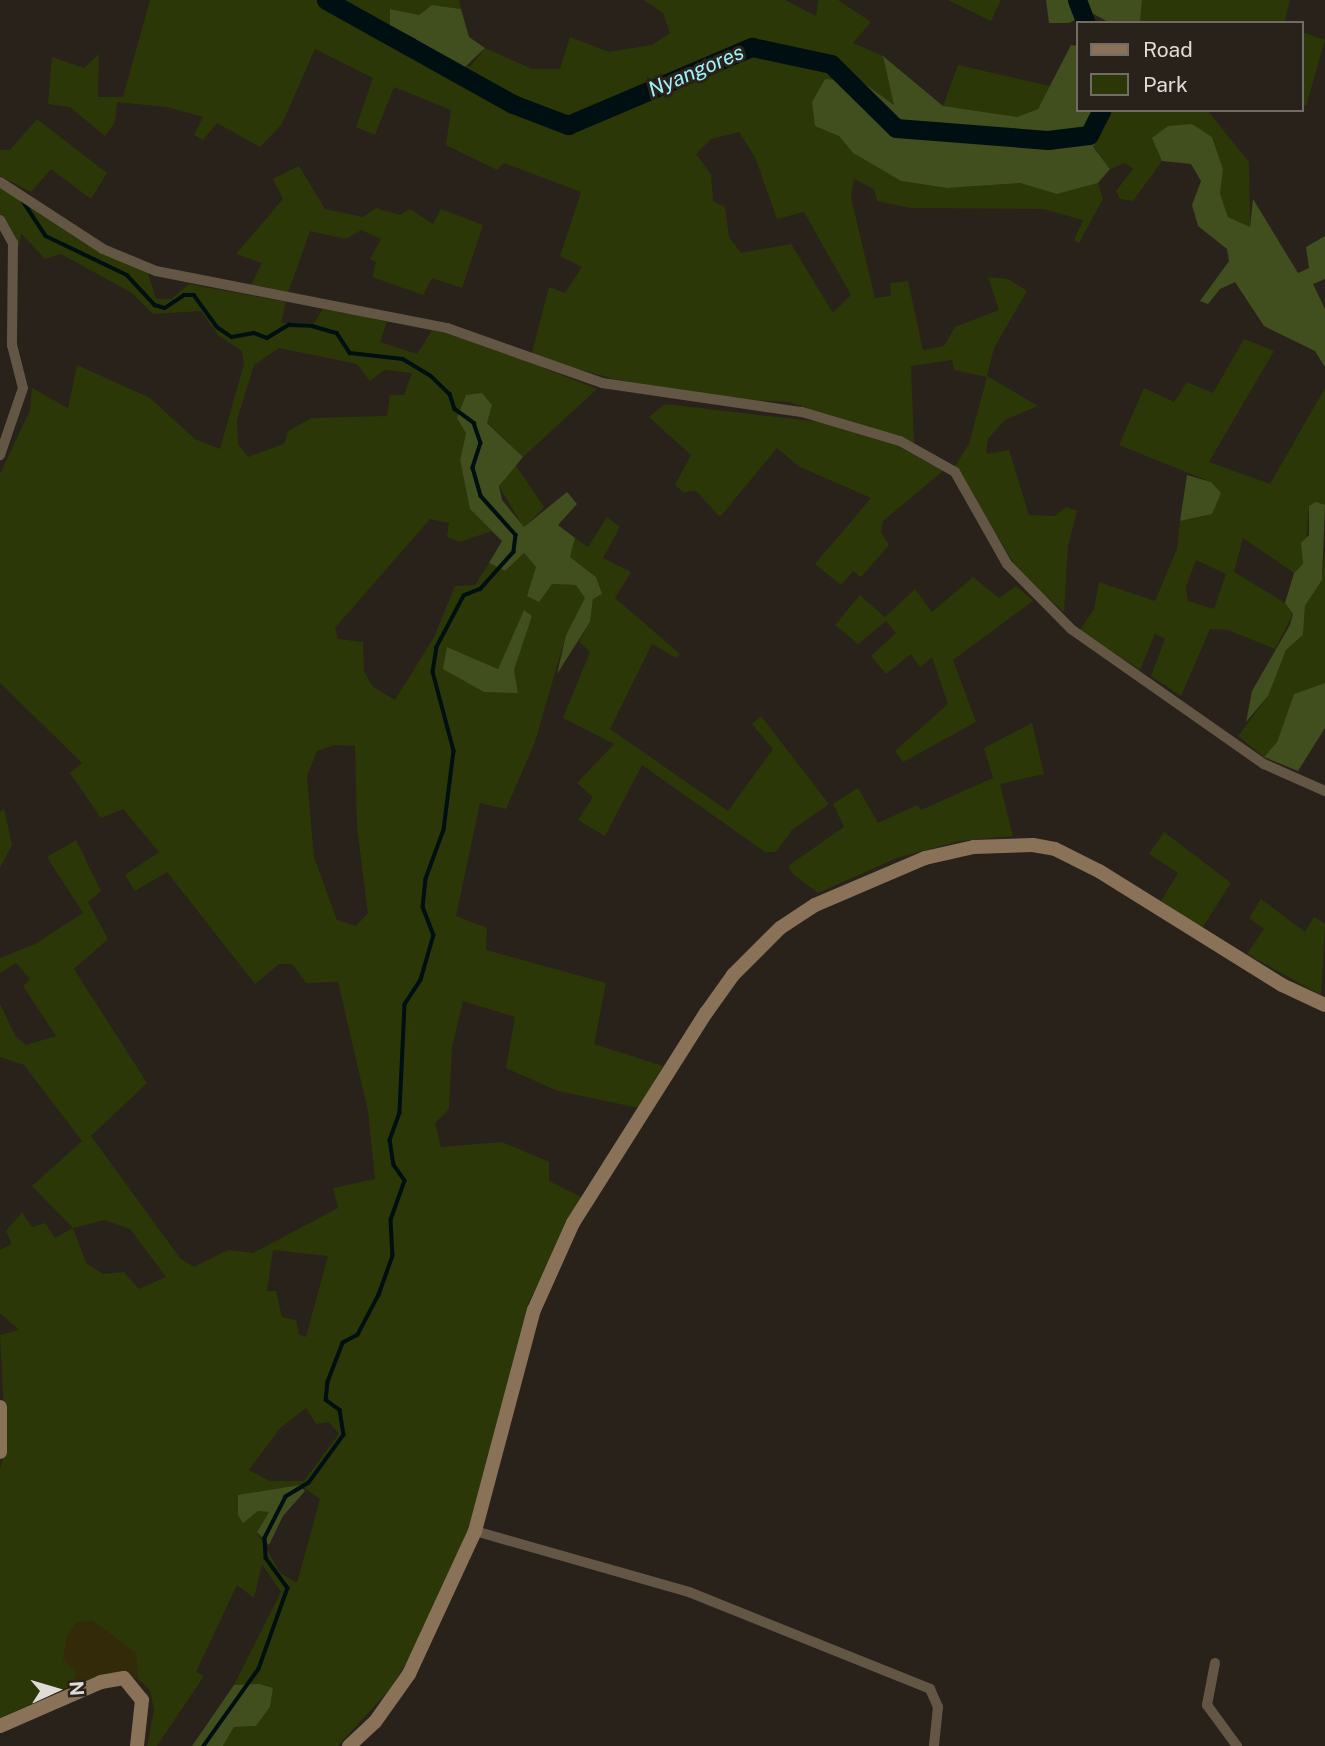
<!DOCTYPE html>
<style>
body{margin:0}
#map{position:relative;width:1325px;height:1746px;overflow:hidden;background:#28221b;font-family:"Public Sans",sans-serif}
div>[style]{position:absolute}
[style*='--x']{left:calc(var(--x)*1px);top:calc(var(--y)*1px);width:calc(var(--w)*1px);rotate:calc(var(--a)*1deg)}
.green>*{inset:0;background:#2c3707}
.forest>*{inset:0;background:#414e1e}
.sand>*{inset:0;background:#322a08}
.stream>*{height:3.5px;margin:-1.75px;padding:0 1.75px;transform-origin:1.75px;border-radius:1.75px;background:#000f11}
.river>*{height:19px;margin:-9.5px;padding:0 9.5px;transform-origin:9.5px;border-radius:9.5px;background:#000f11}
.street>*{height:10px;margin:-5px;padding:0 5px;transform-origin:5px;border-radius:5px;background:#645645}
.secondary>*{height:14px;margin:-7px;padding:0 7px;transform-origin:7px;border-radius:7px;background:#897257}
span{translate:-50% -50%;white-space:nowrap;text-align:center;line-height:1.15;-webkit-text-stroke:6px #28221b;paint-order:stroke}
.water-label{font-size:21px;color:#9ff3fb;font-style:italic}
.legend{position:absolute;left:1076px;top:21px;width:228px;height:91px;box-sizing:border-box;background:#28221b;border:2px solid #726c66;margin:0;padding:9px 12px;list-style:none;font-size:21px;color:#e0dbd6}
.legend li{display:flex;align-items:center;gap:14px;height:35px}
.legend b{width:35px;border:2px solid #726c66}
.north{position:absolute;left:21px;top:1655px;width:70px;height:70px;-webkit-text-stroke:5px #28221b;paint-order:stroke;rotate:86deg;font-size:19px;font-weight:700;line-height:28px;text-align:center;color:#e0dbd6}
.north::after{content:'';display:block;margin:auto;width:24px;height:32px;background:#e0dbd6;clip-path:polygon(50% 0,100% 100%,50% 72%,0 100%)}
</style>
<div id="map">
<div class="green">
<div style="clip-path:polygon(evenodd,150px 0,459px 0,461px 9px,432px 5px,419px 15px,391px 9px,390px 26px,470px 67px,485px 48px,532px 69px,560px 69px,570px 37px,609px 52px,652px 45px,670px 33px,663px 13px,644px 0,785px 0,816px 16px,818px 0,838px 0,871px 22px,853px 43px,883px 56px,895px 106px,839px 136px,853px 153px,901px 181px,947px 188px,1020px 183px,1057px 194px,1098px 183px,1103px 199px,1079px 243px,1074px 240px,1083px 220px,1043px 209px,911px 208px,877px 201px,874px 189px,854px 179px,851px 198px,875px 298px,891px 296px,890px 283px,908px 281px,923px 350px,944px 346px,955px 327px,999px 310px,988px 277px,1008px 279px,1027px 291px,994px 348px,987px 376px,1038px 406px,1005px 420px,988px 439px,986px 454px,1009px 450px,1029px 515px,1055px 516px,1066px 507px,1077px 511px,1068px 546px,1064px 612px,1019px 572px,955px 466px,969px 444px,987px 377px,954px 370px,952px 360px,911px 366px,914px 443px,788px 402px,733px 399px,614px 379px,531px 356px,549px 287px,565px 293px,582px 267px,560px 256px,581px 192px,504px 163px,497px 170px,446px 145px,451px 110px,394px 87px,375px 135px,356px 127px,373px 78px,315px 49px,282px 124px,260px 147px,217px 123px,203px 140px,194px 135px,203px 117px,167px 107px,117px 102px,115px 122px,105px 136px,70px 107px,48px 104px,52px 57px,84px 68px,99px 54px,98px 97px,123px 97px,150px 0,739px 132px,755px 157px,777px 219px,804px 212px,851px 295px,833px 313px,791px 244px,741px 253px,729px 237px,725px 207px,713px 201px,711px 174px,696px 154px,711px 139px,739px 132px)"></div>
<div style="clip-path:polygon(948px 0,1001px 0,991px 21px)"></div>
<div style="clip-path:polygon(1142px 0,1290px 0,1284px 23px,1140px 23px)"></div>
<div style="clip-path:polygon(1302px 32px,1325px 40px,1306px 106px,1302px 104px)"></div>
<div style="clip-path:polygon(958px 65px,1050px 86px,1038px 109px,1017px 117px,976px 115px,943px 106px)"></div>
<div style="clip-path:polygon(1106px 110px,1207px 110px,1249px 162px,1250px 227px,1228px 217px,1220px 195px,1223px 169px,1212px 137px,1152px 138px,1162px 161px,1133px 201px,1120px 199px,1116px 191px,1133px 169px,1125px 163px,1110px 169px,1093px 147px,1106px 125px)"></div>
<div style="clip-path:polygon(37px 119px,107px 173px,91px 199px,51px 169px,31px 192px,0 176px,0 150px,10px 150px)"></div>
<div style="clip-path:polygon(299px 166px,325px 209px,363px 217px,376px 208px,400px 215px,410px 209px,433px 224px,441px 209px,483px 225px,462px 288px,432px 278px,423px 295px,372px 277px,376px 262px,370px 259px,381px 239px,361px 230px,346px 239px,310px 231px,288px 293px,250px 287px,262px 263px,236px 254px,283px 199px,273px 179px)"></div>
<div style="clip-path:polygon(evenodd,0 187px,28px 200px,75px 237px,148px 273px,156px 299px,171px 299px,189px 284px,286px 302px,281px 323px,314px 323px,323px 309px,363px 316px,387px 322px,380px 342px,417px 354px,432px 330px,476px 341px,597px 389px,523px 457px,487px 422px,466px 433px,460px 460px,470px 509px,492px 531px,460px 542px,447px 537px,449px 523px,430px 519px,335px 628px,338px 639px,363px 642px,364px 671px,373px 687px,395px 700px,434px 637px,455px 586px,475px 585px,489px 563px,505px 571px,524px 553px,551px 584px,576px 585px,586px 598px,566px 635px,535px 742px,506px 809px,480px 803px,456px 916px,487px 928px,486px 950px,606px 983px,594px 1044px,663px 1066px,639px 1108px,558px 1091px,506px 1068px,515px 1017px,463px 1001px,452px 1047px,449px 1109px,435px 1123px,441px 1147px,502px 1142px,549px 1162px,549px 1181px,581px 1197px,528px 1304px,469px 1528px,416px 1647px,390px 1689px,338px 1746px,223px 1746px,234px 1727px,256px 1726px,270px 1707px,273px 1688px,234px 1685px,281px 1592px,262px 1564px,254px 1598px,237px 1585px,196px 1672px,204px 1676px,157px 1746px,147px 1746px,154px 1710px,150px 1690px,138px 1679px,135px 1659px,77px 1672px,73px 1685px,0 1718px,0 1468px,6px 1450px,0 1335px,19px 1330px,0 1313px,0 1250px,12px 1244px,6px 1231px,22px 1212px,32px 1227px,45px 1223px,55px 1238px,73px 1228px,32px 1186px,82px 1141px,24px 1065px,0 1057px,0 1004px,16px 1037px,26px 1045px,56px 1036px,23px 986px,30px 979px,16px 963px,0 973px,0 958px,35px 944px,83px 913px,47px 857px,76px 840px,101px 891px,88px 902px,108px 939px,74px 969px,147px 1083px,91px 1136px,180px 1258px,194px 1267px,228px 1250px,253px 1253px,338px 1208px,333px 1188px,375px 1179px,368px 1111px,338px 982px,306px 983px,292px 964px,279px 964px,255px 984px,167px 872px,135px 891px,125px 875px,159px 852px,123px 809px,101px 818px,70px 773px,82px 763px,0 683px,0 474px,30px 410px,32px 388px,68px 408px,77px 365px,150px 398px,195px 439px,220px 449px,244px 364px,242px 351px,219px 336px,201px 311px,153px 314px,132px 293px,61px 254px,45px 259px,21px 233px,19px 247px,0 215px,0 187px,279px 348px,357px 364px,370px 381px,384px 370px,412px 373px,404px 395px,390px 395px,387px 416px,312px 418px,288px 431px,284px 444px,248px 457px,238px 444px,237px 420px,254px 365px,279px 348px,0 187px,524px 610px,532px 616px,514px 670px,518px 693px,447px 647px,498px 669px,524px 610px,0 187px,334px 745px,355px 746px,357px 827px,368px 913px,356px 926px,337px 920px,314px 857px,307px 776px,317px 751px,334px 745px,0 187px,104px 1220px,130px 1229px,166px 1277px,139px 1289px,124px 1272px,103px 1274px,86px 1263px,73px 1228px,104px 1220px,0 187px,273px 1250px,328px 1256px,306px 1337px,299px 1334px,296px 1320px,282px 1317px,276px 1291px,267px 1291px,273px 1250px,0 187px,306px 1408px,316px 1424px,329px 1422px,339px 1434px,304px 1481px,270px 1481px,249px 1470px,280px 1428px,306px 1408px,0 187px,300px 1485px,320px 1499px,297px 1583px,280px 1573px,257px 1532px,269px 1512px,258px 1511px,243px 1522px,271px 1491px,300px 1485px)"></div>
<div style="clip-path:polygon(evenodd,1244px 339px,1274px 351px,1209px 462px,1270px 484px,1325px 388px,1325px 505px,1309px 506px,1304px 564px,1294px 573px,1243px 538px,1234px 572px,1285px 603px,1293px 614px,1275px 649px,1228px 630px,1210px 629px,1181px 696px,1151px 676px,1165px 639px,1155px 634px,1140px 670px,1080px 630px,1094px 609px,1099px 582px,1155px 601px,1177px 549px,1180px 521px,1212px 514px,1211px 482px,1119px 445px,1144px 388px,1174px 402px,1187px 382px,1213px 393px,1244px 339px,1196px 560px,1226px 574px,1214px 609px,1188px 601px,1186px 587px,1196px 560px)"></div>
<div style="clip-path:polygon(665px 404px,820px 422px,887px 440px,943px 471px,883px 521px,881px 532px,889px 545px,861px 577px,853px 571px,841px 585px,815px 564px,871px 498px,800px 467px,777px 448px,720px 517px,696px 491px,683px 492px,675px 485px,691px 455px,649px 417px)"></div>
<div style="clip-path:polygon(515px 464px,544px 507px,524px 528px,499px 486px)"></div>
<div style="clip-path:polygon(607px 517px,620px 527px,603px 558px,631px 572px,615px 598px,680px 654px,676px 658px,652px 644px,610px 729px,728px 811px,773px 749px,752px 724px,761px 716px,829px 804px,792px 830px,776px 852px,765px 852px,642px 765px,605px 836px,578px 820px,593px 797px,577px 783px,614px 744px,563px 718px,590px 652px,579px 641px,590px 622px,596px 577px,570px 557px,575px 538px,588px 547px)"></div>
<div style="clip-path:polygon(1325px 551px,1325px 683px,1294px 694px,1277px 742px,1264px 757px,1238px 736px,1268px 696px,1286px 650px,1303px 635px,1305px 606px,1322px 580px)"></div>
<div style="clip-path:polygon(973px 577px,999px 598px,1016px 586px,1033px 601px,953px 660px,976px 722px,903px 762px,895px 751px,948px 704px,932px 657px,920px 667px,911px 654px,886px 674px,871px 656px,896px 633px,886px 621px,858px 644px,835px 625px,860px 595px,885px 617px,915px 589px,932px 612px)"></div>
<div style="clip-path:polygon(1032px 723px,1044px 774px,1000px 784px,1013px 836px,960px 841px,897px 858px,818px 893px,794px 875px,788px 866px,844px 827px,833px 804px,858px 788px,878px 823px,917px 805px,921px 810px,993px 778px,984px 748px)"></div>
<div style="clip-path:polygon(4px 809px,12px 845px,0 868px,0 812px)"></div>
<div style="clip-path:polygon(1164px 832px,1231px 883px,1202px 928px,1161px 901px,1178px 873px,1149px 854px)"></div>
<div style="clip-path:polygon(1261px 899px,1305px 932px,1314px 917px,1325px 924px,1321px 995px,1247px 954px,1264px 929px,1249px 918px)"></div>
</div>
<div class="forest">
<div style="clip-path:polygon(1046px 0,1142px 0,1140px 23px,1110px 23px,1090px 12px,1069px 23px,1049px 23px)"></div>
<div style="clip-path:polygon(432px 5px,461px 9px,469px 37px,485px 48px,451px 80px,414px 60px,416px 39px,390px 26px,390px 9px,419px 15px)"></div>
<div style="clip-path:polygon(1071px 45px,1078px 46px,1078px 110px,1106px 110px,1106px 125px,1093px 147px,1110px 169px,1098px 183px,1057px 194px,1020px 183px,947px 188px,901px 181px,853px 153px,839px 136px,815px 126px,812px 102px,825px 79px,862px 82px,894px 105px,883px 56px,943px 106px,1017px 117px,1038px 109px)"></div>
<div style="clip-path:polygon(1192px 124px,1212px 137px,1223px 169px,1220px 194px,1228px 217px,1250px 227px,1253px 199px,1298px 273px,1309px 268px,1306px 247px,1325px 236px,1325px 279px,1313px 284px,1325px 309px,1325px 367px,1315px 351px,1264px 326px,1235px 282px,1220px 289px,1208px 304px,1200px 301px,1229px 261px,1227px 249px,1198px 226px,1192px 205px,1201px 181px,1191px 164px,1162px 161px,1152px 138px,1168px 126px)"></div>
<div style="clip-path:polygon(482px 393px,492px 405px,487px 423px,523px 457px,499px 486px,502px 500px,524px 527px,567px 492px,577px 504px,558px 525px,575px 538px,570px 557px,596px 577px,602px 594px,593px 599px,590px 622px,557px 674px,566px 635px,585px 598px,576px 585px,552px 584px,539px 602px,527px 596px,536px 567px,524px 553px,505px 571px,489px 563px,502px 541px,470px 509px,460px 460px,466px 433px,457px 418px,466px 395px)"></div>
<div style="clip-path:polygon(1187px 475px,1211px 482px,1221px 493px,1212px 514px,1180px 521px)"></div>
<div style="clip-path:polygon(1316px 502px,1325px 505px,1322px 580px,1305px 606px,1303px 635px,1286px 650px,1268px 696px,1246px 722px,1252px 691px,1290px 625px,1293px 614px,1285px 603px,1294px 573px,1303px 564px,1301px 543px,1309px 535px,1309px 506px)"></div>
<div style="clip-path:polygon(524px 610px,532px 616px,514px 670px,518px 693px,484px 692px,443px 669px,447px 647px,498px 669px)"></div>
<div style="clip-path:polygon(1325px 683px,1325px 728px,1298px 771px,1264px 757px,1277px 742px,1294px 694px)"></div>
<div style="clip-path:polygon(300px 1485px,305px 1491px,283px 1516px,269px 1545px,257px 1532px,269px 1512px,258px 1511px,243px 1523px,238px 1515px,238px 1495px)"></div>
<div style="clip-path:polygon(259px 1684px,273px 1688px,270px 1707px,256px 1726px,234px 1727px,223px 1746px,192px 1746px,234px 1685px)"></div>
</div>
<div class="sand">
<div style="clip-path:polygon(92px 1620px,136px 1653px,138px 1679px,108px 1673px,73px 1685px,76px 1672px,63px 1659px,67px 1636px,76px 1623px)"></div>
</div>
<div class="stream">
<div style="--x:21;--y:198;--w:45;--a:56.7"></div>
<div style="--x:46;--y:236;--w:90;--a:25.7"></div>
<div style="--x:127;--y:275;--w:41;--a:47"></div>
<div style="--x:155;--y:305;--w:10;--a:17"></div>
<div style="--x:165;--y:308;--w:23;--a:-34"></div>
<div style="--x:184;--y:295;--w:10;--a:0"></div>
<div style="--x:194;--y:295;--w:39;--a:54"></div>
<div style="--x:217;--y:327;--w:18;--a:34"></div>
<div style="--x:232;--y:337;--w:22;--a:-10"></div>
<div style="--x:254;--y:333;--w:14;--a:21"></div>
<div style="--x:267;--y:338;--w:26;--a:-31"></div>
<div style="--x:289;--y:325;--w:23;--a:2"></div>
<div style="--x:312;--y:326;--w:26;--a:16"></div>
<div style="--x:337;--y:333;--w:24;--a:57"></div>
<div style="--x:350;--y:353;--w:53;--a:6.5"></div>
<div style="--x:403;--y:359;--w:31;--a:31"></div>
<div style="--x:430;--y:375;--w:28;--a:44"></div>
<div style="--x:450;--y:394;--w:16;--a:72"></div>
<div style="--x:455;--y:409;--w:24;--a:36"></div>
<div style="--x:474;--y:423;--w:21;--a:71"></div>
<div style="--x:481;--y:443;--w:26;--a:108"></div>
<div style="--x:473;--y:468;--w:29;--a:74"></div>
<div style="--x:481;--y:496;--w:52;--a:48.1"></div>
<div style="--x:516;--y:535;--w:17;--a:97"></div>
<div style="--x:514;--y:552;--w:50;--a:131.7"></div>
<div style="--x:481;--y:589;--w:18;--a:158"></div>
<div style="--x:464;--y:596;--w:58;--a:117.9"></div>
<div style="--x:437;--y:647;--w:25;--a:99"></div>
<div style="--x:433;--y:672;--w:82;--a:75.1"></div>
<div style="--x:454;--y:751;--w:80;--a:97.2"></div>
<div style="--x:444;--y:830;--w:52;--a:110.2"></div>
<div style="--x:426;--y:879;--w:28;--a:96"></div>
<div style="--x:423;--y:907;--w:30;--a:69"></div>
<div style="--x:434;--y:935;--w:47;--a:106.1"></div>
<div style="--x:421;--y:980;--w:30;--a:123"></div>
<div style="--x:405;--y:1005;--w:108;--a:92.7"></div>
<div style="--x:400;--y:1113;--w:29;--a:110"></div>
<div style="--x:390;--y:1140;--w:25;--a:81"></div>
<div style="--x:394;--y:1165;--w:19;--a:55"></div>
<div style="--x:405;--y:1181;--w:41;--a:109.7"></div>
<div style="--x:391;--y:1220;--w:36;--a:87"></div>
<div style="--x:393;--y:1256;--w:41;--a:109.7"></div>
<div style="--x:379;--y:1295;--w:45;--a:117.7"></div>
<div style="--x:358;--y:1335;--w:17;--a:152"></div>
<div style="--x:343;--y:1343;--w:42;--a:111"></div>
<div style="--x:328;--y:1382;--w:18;--a:96"></div>
<div style="--x:326;--y:1400;--w:17;--a:36"></div>
<div style="--x:340;--y:1410;--w:25;--a:81"></div>
<div style="--x:344;--y:1435;--w:59;--a:126.1"></div>
<div style="--x:309;--y:1483;--w:27;--a:149"></div>
<div style="--x:286;--y:1497;--w:46;--a:117.1"></div>
<div style="--x:265;--y:1538;--w:20;--a:87"></div>
<div style="--x:266;--y:1558;--w:37;--a:54"></div>
<div style="--x:288;--y:1588;--w:86;--a:109.7"></div>
<div style="--x:259;--y:1669;--w:95;--a:125.5"></div>
</div>
<div class="river">
<div style="--x:326;--y:0;--w:214;--a:29.1"></div>
<div style="--x:513;--y:104;--w:59;--a:20.9"></div>
<div style="--x:568;--y:125;--w:200;--a:-23"></div>
<div style="--x:752;--y:47;--w:81;--a:12.1"></div>
<div style="--x:831;--y:64;--w:91;--a:44.6"></div>
<div style="--x:896;--y:128;--w:152;--a:4.5"></div>
<div style="--x:1048;--y:140;--w:41;--a:-7"></div>
<div style="--x:1089;--y:135;--w:28;--a:-63"></div>
<div style="--x:1077;--y:0;--w:25;--a:69"></div>
</div>
<div class="street">
<div style="--x:0;--y:182;--w:123;--a:33"></div>
<div style="--x:103;--y:249;--w:57;--a:22.5"></div>
<div style="--x:156;--y:271;--w:297;--a:11.1"></div>
<div style="--x:447;--y:328;--w:164;--a:19.5"></div>
<div style="--x:602;--y:383;--w:202;--a:8.3"></div>
<div style="--x:802;--y:412;--w:102;--a:16.5"></div>
<div style="--x:900;--y:441;--w:63;--a:29.4"></div>
<div style="--x:955;--y:472;--w:106;--a:60.5"></div>
<div style="--x:1007;--y:564;--w:91;--a:45.4"></div>
<div style="--x:1071;--y:629;--w:236;--a:35"></div>
<div style="--x:1264;--y:764;--w:67;--a:23.9"></div>
<div style="--x:0;--y:220;--w:26;--a:61"></div>
<div style="--x:13;--y:243;--w:102;--a:90.6"></div>
<div style="--x:12;--y:345;--w:44;--a:75.7"></div>
<div style="--x:23;--y:388;--w:71;--a:108.9"></div>
<div style="--x:475;--y:1531;--w:223;--a:15.9"></div>
<div style="--x:689;--y:1592;--w:260;--a:21.9"></div>
<div style="--x:930;--y:1689;--w:20;--a:66"></div>
<div style="--x:938;--y:1707;--w:39;--a:96"></div>
<div style="--x:1215;--y:1663;--w:43;--a:100.8"></div>
<div style="--x:1207;--y:1705;--w:51;--a:53.8"></div>
</div>
<div class="secondary">
<div style="--x:0;--y:1407;--w:45;--a:90"></div>
<div style="--x:0;--y:1726;--w:110;--a:-23.5"></div>
<div style="--x:101;--y:1682;--w:23;--a:-10"></div>
<div style="--x:124;--y:1678;--w:28;--a:51"></div>
<div style="--x:142;--y:1700;--w:46;--a:96.2"></div>
<div style="--x:349;--y:1746;--w:35;--a:-43"></div>
<div style="--x:375;--y:1722;--w:59;--a:-54.7"></div>
<div style="--x:409;--y:1674;--w:157;--a:-65.2"></div>
<div style="--x:475;--y:1531;--w:229;--a:-75.1"></div>
<div style="--x:534;--y:1310;--w:95;--a:-65.9"></div>
<div style="--x:573;--y:1223;--w:249;--a:-57.7"></div>
<div style="--x:706;--y:1013;--w:47;--a:-54.6"></div>
<div style="--x:733;--y:975;--w:66;--a:-45"></div>
<div style="--x:780;--y:928;--w:42;--a:-33.3"></div>
<div style="--x:815;--y:905;--w:120;--a:-23.1"></div>
<div style="--x:925;--y:858;--w:50;--a:-12.7"></div>
<div style="--x:974;--y:847;--w:59;--a:-1.9"></div>
<div style="--x:1033;--y:845;--w:22;--a:10"></div>
<div style="--x:1055;--y:849;--w:49;--a:26.6"></div>
<div style="--x:1099;--y:871;--w:216;--a:31.9"></div>
<div style="--x:1282;--y:985;--w:47;--a:24.9"></div>
</div>
<div class="water-label">
<span style="left:696px;top:71px;rotate:-23deg">Nyangores</span>
</div>
<ul class="legend">
<li><b style="height:9px;background:#897257"></b>Road</li>
<li><b style="height:19px;background:#2c3707"></b>Park</li>
</ul>
<div class="north">N</div>
</div>
